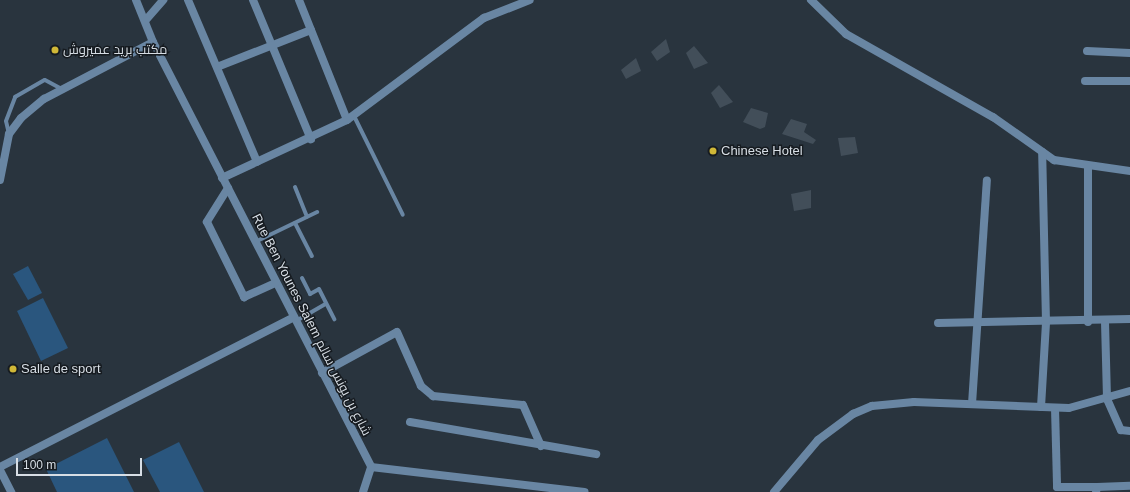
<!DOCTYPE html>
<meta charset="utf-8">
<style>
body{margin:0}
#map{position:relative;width:1130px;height:492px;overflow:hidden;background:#29343e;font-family:Arial,Cairo,sans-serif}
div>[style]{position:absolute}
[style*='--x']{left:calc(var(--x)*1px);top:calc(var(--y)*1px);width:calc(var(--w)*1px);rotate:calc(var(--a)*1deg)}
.green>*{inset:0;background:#2a567e}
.building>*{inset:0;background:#424e59}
.service>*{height:4px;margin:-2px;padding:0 2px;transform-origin:2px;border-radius:2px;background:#6986a3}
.minor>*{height:8px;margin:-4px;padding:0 4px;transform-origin:4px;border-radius:4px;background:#6986a3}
.dots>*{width:11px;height:11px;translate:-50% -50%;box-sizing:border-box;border:2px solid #161b20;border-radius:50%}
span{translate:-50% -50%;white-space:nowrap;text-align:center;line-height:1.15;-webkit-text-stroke:3px #161b20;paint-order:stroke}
.poi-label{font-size:13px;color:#d7dee5}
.left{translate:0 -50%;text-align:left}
.street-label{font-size:13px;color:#d7dee5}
.scale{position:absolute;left:16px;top:458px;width:126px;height:18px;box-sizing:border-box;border:2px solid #d7dee5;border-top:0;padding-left:5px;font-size:12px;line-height:14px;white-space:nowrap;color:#d7dee5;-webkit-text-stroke:3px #161b20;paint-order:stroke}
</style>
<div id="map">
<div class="green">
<div style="clip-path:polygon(28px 266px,42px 293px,28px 300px,13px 274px)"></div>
<div style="clip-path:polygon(43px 298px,68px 348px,41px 361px,17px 311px)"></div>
<div style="clip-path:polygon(107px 438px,134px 492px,57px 492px,46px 469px)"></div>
<div style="clip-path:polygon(179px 442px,204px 492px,160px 492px,143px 460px)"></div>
</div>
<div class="building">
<div style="clip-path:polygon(666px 39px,670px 52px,657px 61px,651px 52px)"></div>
<div style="clip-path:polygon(694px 46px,708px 63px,694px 69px,686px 53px)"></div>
<div style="clip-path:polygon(636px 58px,641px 71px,626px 79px,621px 70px)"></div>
<div style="clip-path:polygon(719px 85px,733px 102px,720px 108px,711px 93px)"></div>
<div style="clip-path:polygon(751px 108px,768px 113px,765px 127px,760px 129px,743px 122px)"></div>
<div style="clip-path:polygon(791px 119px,807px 124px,804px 132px,816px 140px,813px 144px,782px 134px)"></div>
<div style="clip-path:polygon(855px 137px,858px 153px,841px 156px,838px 138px)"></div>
<div style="clip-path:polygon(811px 190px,811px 208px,794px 211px,791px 194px)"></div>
</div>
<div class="service">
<div style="--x:354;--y:116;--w:110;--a:63.7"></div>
<div style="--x:9;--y:134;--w:13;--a:-103"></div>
<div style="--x:6;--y:121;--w:26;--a:-69"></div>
<div style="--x:15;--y:97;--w:34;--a:-30"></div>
<div style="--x:45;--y:80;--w:19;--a:28"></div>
<div style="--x:295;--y:187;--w:32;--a:68"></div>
<div style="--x:295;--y:223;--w:37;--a:63"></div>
<div style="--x:255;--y:242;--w:69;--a:-25.8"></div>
<div style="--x:302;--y:278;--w:18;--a:63"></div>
<div style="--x:310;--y:294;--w:10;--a:-29"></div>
<div style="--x:319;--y:289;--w:34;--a:63"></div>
<div style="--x:296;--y:321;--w:34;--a:-30"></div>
</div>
<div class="minor">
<div style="--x:136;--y:0;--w:45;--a:68"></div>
<div style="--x:153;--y:42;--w:478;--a:62.8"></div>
<div style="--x:188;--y:0;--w:176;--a:66.9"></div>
<div style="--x:253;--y:0;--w:151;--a:67.4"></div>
<div style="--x:299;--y:0;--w:129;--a:68.2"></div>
<div style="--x:811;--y:0;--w:49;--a:44.2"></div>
<div style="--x:846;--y:34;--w:169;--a:29.5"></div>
<div style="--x:993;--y:117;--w:75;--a:35.2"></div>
<div style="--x:1054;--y:160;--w:77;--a:8.2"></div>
<div style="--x:145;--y:21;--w:28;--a:-49"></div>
<div style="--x:1087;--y:51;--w:43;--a:2.7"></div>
<div style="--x:217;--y:67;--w:101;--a:-21.5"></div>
<div style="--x:1085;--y:81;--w:45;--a:0"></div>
<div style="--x:1088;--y:166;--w:156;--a:90"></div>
<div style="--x:222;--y:178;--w:138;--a:-24.9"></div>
<div style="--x:347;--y:120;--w:171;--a:-36.7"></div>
<div style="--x:484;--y:18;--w:49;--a:-21.4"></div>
<div style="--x:0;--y:180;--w:47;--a:-78.9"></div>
<div style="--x:9;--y:134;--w:20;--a:-53"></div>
<div style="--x:21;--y:118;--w:30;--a:-40"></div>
<div style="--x:44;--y:99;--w:123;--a:-27.6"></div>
<div style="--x:228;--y:188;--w:40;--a:122"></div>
<div style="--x:207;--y:222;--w:84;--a:63.7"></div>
<div style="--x:244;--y:297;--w:34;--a:-24"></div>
<div style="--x:1105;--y:322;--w:77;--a:88.5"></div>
<div style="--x:1107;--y:399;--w:34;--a:66"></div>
<div style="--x:1121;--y:430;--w:9;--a:6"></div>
<div style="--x:938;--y:323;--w:192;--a:-1.2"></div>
<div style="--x:322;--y:373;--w:85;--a:-28.7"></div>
<div style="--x:397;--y:332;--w:59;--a:66"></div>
<div style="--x:421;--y:386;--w:16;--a:40"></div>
<div style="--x:433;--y:396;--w:90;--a:5.7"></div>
<div style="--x:523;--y:405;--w:45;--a:66.3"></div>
<div style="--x:972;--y:404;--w:224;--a:-86.2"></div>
<div style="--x:1041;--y:407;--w:85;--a:-86.6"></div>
<div style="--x:1046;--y:322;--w:170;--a:-91.3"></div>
<div style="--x:1055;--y:408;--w:79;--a:88.5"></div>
<div style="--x:1057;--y:487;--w:40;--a:0"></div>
<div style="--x:1097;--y:487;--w:5;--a:101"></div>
<div style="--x:410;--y:422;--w:189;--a:9.8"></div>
<div style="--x:0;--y:467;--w:330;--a:-27"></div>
<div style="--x:371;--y:467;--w:215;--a:6.7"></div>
<div style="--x:0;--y:470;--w:25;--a:63"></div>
<div style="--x:1097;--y:487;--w:33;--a:-2"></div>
<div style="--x:363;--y:492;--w:26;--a:-72"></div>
<div style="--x:774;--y:492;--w:68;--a:-49.8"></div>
<div style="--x:818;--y:440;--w:44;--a:-36.6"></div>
<div style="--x:853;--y:414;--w:21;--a:-23"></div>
<div style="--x:872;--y:406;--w:42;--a:-5.4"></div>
<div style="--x:914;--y:402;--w:155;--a:2.2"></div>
<div style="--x:1069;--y:408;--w:63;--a:-15.6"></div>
</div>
<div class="dots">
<div style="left:55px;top:50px;background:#d0b837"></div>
<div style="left:713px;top:151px;background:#d0b837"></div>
<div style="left:13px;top:369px;background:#d0b837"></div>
</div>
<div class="poi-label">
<span class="left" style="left:63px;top:50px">مكتب بريد عميروش</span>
<span class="left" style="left:721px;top:151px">Chinese Hotel</span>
<span class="left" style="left:21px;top:369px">Salle de sport</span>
</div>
<div class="street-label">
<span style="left:311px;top:325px;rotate:63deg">Rue Ben Younes Salem شارع بن يونس سالم</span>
</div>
<div class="scale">100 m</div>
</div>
